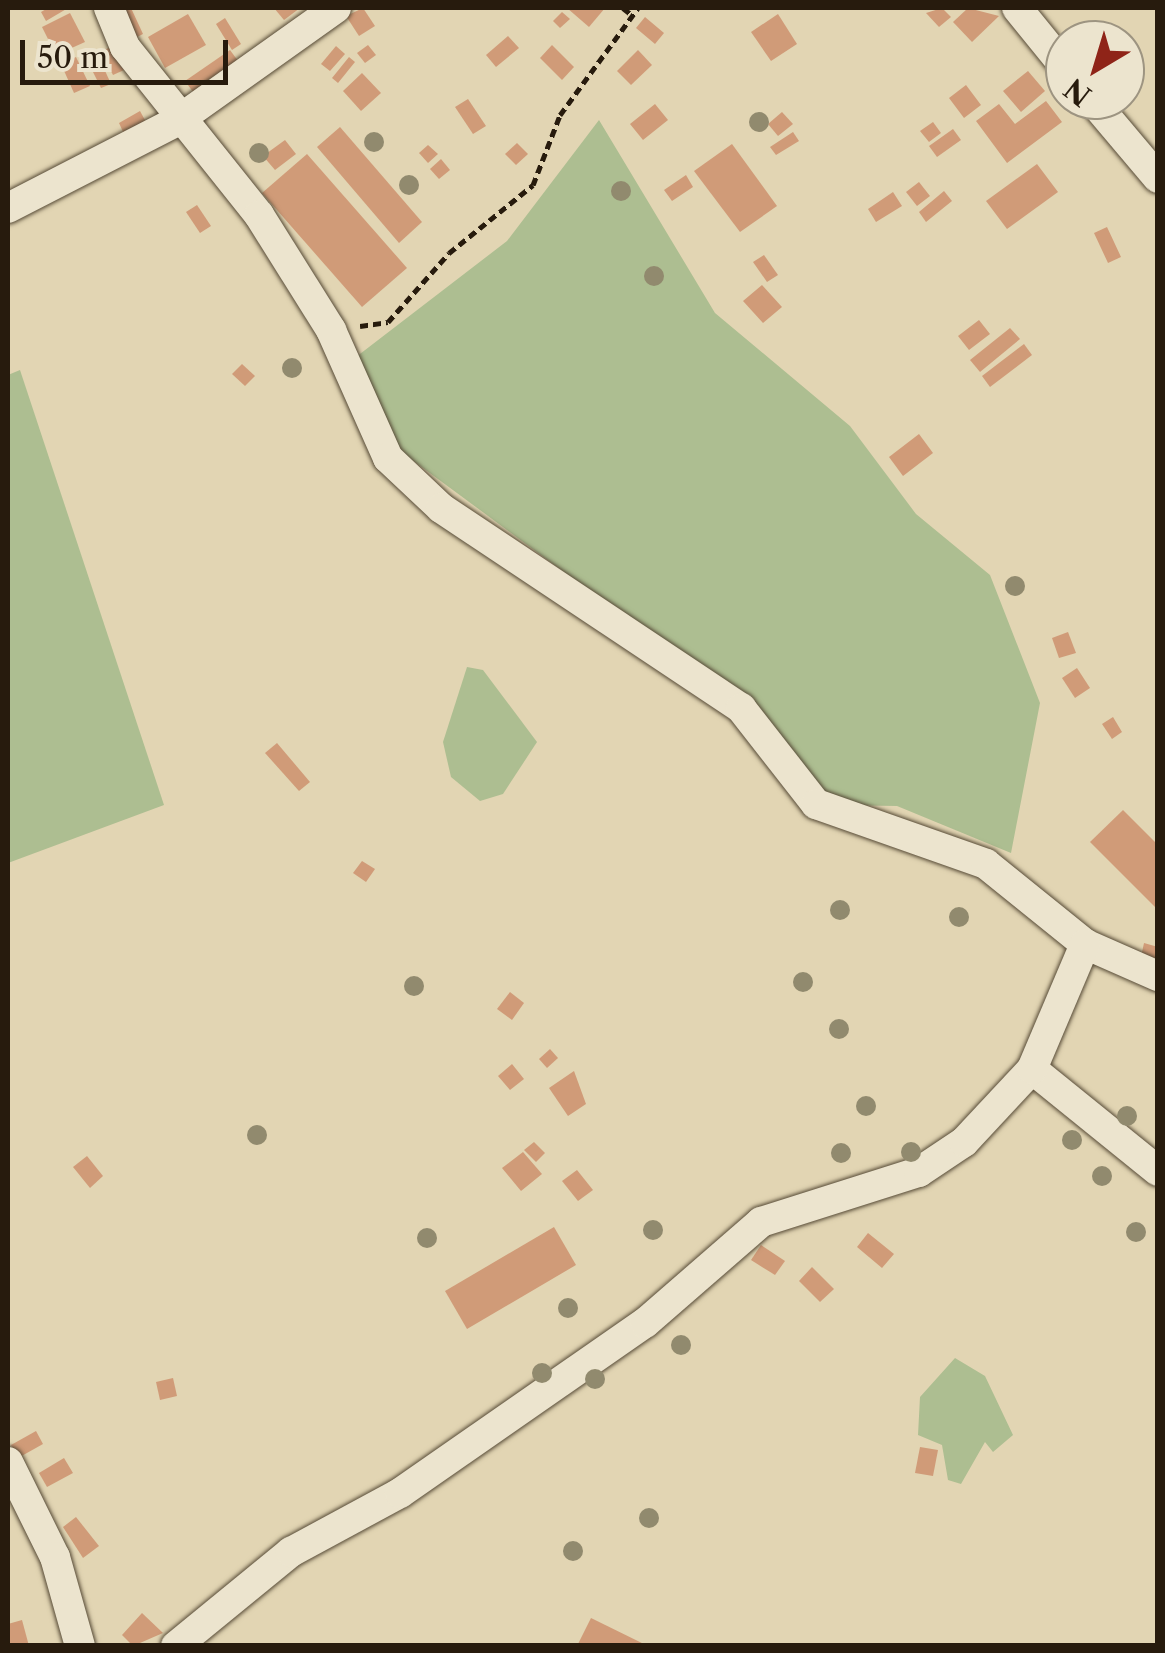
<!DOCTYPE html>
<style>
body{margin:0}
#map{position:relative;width:1165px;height:1653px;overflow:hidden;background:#e2d5b3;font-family:"Libre Caslon Text",serif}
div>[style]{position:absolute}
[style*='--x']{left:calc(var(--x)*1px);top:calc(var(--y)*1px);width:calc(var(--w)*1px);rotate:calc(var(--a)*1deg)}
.green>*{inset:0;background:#adbe91}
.building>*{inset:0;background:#d09b78}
.path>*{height:5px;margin-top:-2.5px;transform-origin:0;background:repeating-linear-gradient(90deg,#271b0d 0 8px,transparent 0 13px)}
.roads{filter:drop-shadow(0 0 2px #564a36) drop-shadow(0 0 2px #564a36)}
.minor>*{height:30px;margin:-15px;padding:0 15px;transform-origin:15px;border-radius:15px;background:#ece4ce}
.trees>*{width:20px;height:20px;margin:-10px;border-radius:50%;background:#918a6e}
span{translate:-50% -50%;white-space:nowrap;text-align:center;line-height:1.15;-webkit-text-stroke:8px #ece4ce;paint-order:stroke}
.frame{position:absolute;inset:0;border:10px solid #271b0d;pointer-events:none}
.north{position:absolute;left:1045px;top:20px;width:100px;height:100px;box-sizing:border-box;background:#ece4ce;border:2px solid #9d9481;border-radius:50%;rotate:218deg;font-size:28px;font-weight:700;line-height:40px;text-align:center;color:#271b0d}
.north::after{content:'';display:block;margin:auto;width:35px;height:45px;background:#8f2418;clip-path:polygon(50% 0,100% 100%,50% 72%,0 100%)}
.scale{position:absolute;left:20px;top:40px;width:208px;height:45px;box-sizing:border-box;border:5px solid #271b0d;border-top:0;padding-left:12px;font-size:30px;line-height:35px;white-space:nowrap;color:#271b0d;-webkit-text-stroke:8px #ece4ce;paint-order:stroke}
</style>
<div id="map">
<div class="green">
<div style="clip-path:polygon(599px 120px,715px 313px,850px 426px,916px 514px,990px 575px,1040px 703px,1011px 853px,897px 806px,834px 805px,682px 659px,400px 451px,356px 357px,507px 241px)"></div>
<div style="clip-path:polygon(20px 370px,164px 805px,8px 863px,8px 375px)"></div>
<div style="clip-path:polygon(467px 667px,483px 670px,537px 742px,503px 794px,480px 801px,451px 777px,443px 742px)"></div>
<div style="clip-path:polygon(955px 1358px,985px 1376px,1013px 1435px,993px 1452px,985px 1442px,961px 1484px,948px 1480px,942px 1445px,918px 1435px,920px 1397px)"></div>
</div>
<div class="building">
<div style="clip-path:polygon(68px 8px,46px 21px,41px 12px,48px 8px)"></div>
<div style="clip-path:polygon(131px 8px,143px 34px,131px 40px,119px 14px)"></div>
<div style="clip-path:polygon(274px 8px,300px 8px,284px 20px)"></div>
<div style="clip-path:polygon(363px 8px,375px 26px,359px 36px,346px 16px)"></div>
<div style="clip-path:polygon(567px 8px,605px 8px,589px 27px)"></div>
<div style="clip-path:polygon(942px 8px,951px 17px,939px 27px,926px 13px)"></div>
<div style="clip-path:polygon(968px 8px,999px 16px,972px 42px,953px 22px)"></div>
<div style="clip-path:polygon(562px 12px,570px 19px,560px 28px,553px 21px)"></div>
<div style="clip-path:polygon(70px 13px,85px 42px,56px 55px,42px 27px)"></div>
<div style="clip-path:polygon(188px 14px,206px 45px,165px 68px,148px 37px)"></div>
<div style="clip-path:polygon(778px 14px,797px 44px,771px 61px,751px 32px)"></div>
<div style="clip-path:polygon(645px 17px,664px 33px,655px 44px,636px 28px)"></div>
<div style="clip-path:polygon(225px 18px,241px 44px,232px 50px,216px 24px)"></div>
<div style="clip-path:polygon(508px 36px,519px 48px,496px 67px,486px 55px)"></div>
<div style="clip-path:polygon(368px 45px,376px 55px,365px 63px,357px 53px)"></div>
<div style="clip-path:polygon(552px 45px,574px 67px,562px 80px,540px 58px)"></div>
<div style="clip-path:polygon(112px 46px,124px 70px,113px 75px,101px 52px)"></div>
<div style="clip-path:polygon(336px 46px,345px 54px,330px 71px,321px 64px)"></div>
<div style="clip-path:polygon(230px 50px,241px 65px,196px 96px,185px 81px)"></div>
<div style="clip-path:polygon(638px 50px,652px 65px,631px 85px,617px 71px)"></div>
<div style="clip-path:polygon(97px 53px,111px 84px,101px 88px,86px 58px)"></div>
<div style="clip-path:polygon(76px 57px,90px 86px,74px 93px,61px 64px)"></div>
<div style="clip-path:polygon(349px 57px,355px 62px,338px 83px,332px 78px)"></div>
<div style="clip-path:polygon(1028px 71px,1045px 91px,1021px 112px,1003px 91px)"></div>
<div style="clip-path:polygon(362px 73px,381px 93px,361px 111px,343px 91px)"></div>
<div style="clip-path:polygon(966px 85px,981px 105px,964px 118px,949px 98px)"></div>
<div style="clip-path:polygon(468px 99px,486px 126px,473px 134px,455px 107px)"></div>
<div style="clip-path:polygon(1046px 101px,1062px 122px,1007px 163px,976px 121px,999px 104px,1015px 124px)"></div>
<div style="clip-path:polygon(655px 104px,668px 120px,643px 140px,630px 124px)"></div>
<div style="clip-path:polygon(140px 111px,146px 122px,124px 134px,119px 123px)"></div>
<div style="clip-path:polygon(782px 112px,793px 124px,778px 136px,768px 124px)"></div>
<div style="clip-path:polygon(933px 122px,941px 133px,929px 142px,920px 131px)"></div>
<div style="clip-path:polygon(340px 127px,422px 222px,399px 243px,317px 147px)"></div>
<div style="clip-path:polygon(953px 129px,961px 140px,937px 157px,929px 146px)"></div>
<div style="clip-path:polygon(793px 132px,799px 141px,776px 155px,770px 147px)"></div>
<div style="clip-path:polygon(285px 140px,296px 154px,275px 170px,263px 156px)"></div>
<div style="clip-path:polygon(517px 143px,528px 154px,516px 165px,505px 154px)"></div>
<div style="clip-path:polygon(732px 144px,777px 206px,740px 232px,694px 171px)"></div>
<div style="clip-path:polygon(428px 145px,438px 154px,428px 163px,419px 153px)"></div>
<div style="clip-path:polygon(307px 154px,407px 268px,362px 307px,262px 193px)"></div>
<div style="clip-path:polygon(441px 159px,450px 170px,439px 179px,430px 169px)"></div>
<div style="clip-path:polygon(1037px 164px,1058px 192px,1007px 229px,986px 201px)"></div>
<div style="clip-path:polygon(686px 175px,693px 187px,672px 201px,664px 190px)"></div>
<div style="clip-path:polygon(919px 182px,930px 196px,917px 206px,906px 192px)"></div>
<div style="clip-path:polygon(944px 191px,952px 201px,926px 222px,919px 212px)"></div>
<div style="clip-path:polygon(893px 192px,902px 206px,876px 222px,868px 209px)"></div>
<div style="clip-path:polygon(197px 205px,211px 226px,200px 233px,186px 212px)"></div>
<div style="clip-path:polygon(1107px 227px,1121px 257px,1108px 263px,1094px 233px)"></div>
<div style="clip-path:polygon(764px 255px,778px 275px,767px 282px,753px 262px)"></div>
<div style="clip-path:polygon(762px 285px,782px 307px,763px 323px,743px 301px)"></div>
<div style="clip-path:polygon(979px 320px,990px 334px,969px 350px,958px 336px)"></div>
<div style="clip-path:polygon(1010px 328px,1020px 339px,980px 372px,970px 360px)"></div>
<div style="clip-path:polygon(1024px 344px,1032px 355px,990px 387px,982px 376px)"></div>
<div style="clip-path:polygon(242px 364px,255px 376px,245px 386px,232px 374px)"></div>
<div style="clip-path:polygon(919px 434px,933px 453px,903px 476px,889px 457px)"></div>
<div style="clip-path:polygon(1068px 632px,1076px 653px,1059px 658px,1052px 638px)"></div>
<div style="clip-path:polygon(1077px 668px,1090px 688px,1075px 698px,1062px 678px)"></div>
<div style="clip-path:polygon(1113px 717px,1122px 732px,1112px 739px,1102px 724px)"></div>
<div style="clip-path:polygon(277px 743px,310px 782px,299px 791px,265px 753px)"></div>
<div style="clip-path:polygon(1123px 810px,1158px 845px,1158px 910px,1090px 842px)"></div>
<div style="clip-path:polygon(362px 861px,375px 869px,366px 882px,353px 873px)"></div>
<div style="clip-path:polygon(1144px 943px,1158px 947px,1158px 971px,1139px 966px)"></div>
<div style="clip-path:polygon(510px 992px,524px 1003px,512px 1020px,497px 1009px)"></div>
<div style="clip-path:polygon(550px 1049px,558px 1058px,547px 1068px,539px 1059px)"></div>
<div style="clip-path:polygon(512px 1064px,524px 1079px,510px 1090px,498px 1076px)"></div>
<div style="clip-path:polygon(574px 1071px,586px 1104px,568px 1116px,549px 1088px)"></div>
<div style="clip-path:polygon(534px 1142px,545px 1153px,536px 1162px,524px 1150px)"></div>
<div style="clip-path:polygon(523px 1152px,542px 1174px,521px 1191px,502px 1168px)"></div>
<div style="clip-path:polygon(87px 1156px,103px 1176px,90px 1188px,73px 1167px)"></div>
<div style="clip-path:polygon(577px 1170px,593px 1190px,578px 1201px,562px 1181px)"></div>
<div style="clip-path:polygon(554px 1227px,576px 1265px,467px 1329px,445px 1291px)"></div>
<div style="clip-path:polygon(868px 1233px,894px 1254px,882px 1268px,857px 1247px)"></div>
<div style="clip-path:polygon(761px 1245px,785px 1261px,775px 1275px,751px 1260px)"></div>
<div style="clip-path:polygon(812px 1267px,834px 1289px,820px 1302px,799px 1281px)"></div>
<div style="clip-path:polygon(173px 1378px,177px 1396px,160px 1400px,156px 1382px)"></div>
<div style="clip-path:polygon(36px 1431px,43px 1444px,18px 1458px,11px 1445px)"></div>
<div style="clip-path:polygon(920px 1447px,938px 1450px,933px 1476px,915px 1473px)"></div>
<div style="clip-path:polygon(64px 1458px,73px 1473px,47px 1487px,39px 1473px)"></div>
<div style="clip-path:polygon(76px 1517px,99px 1546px,83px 1558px,63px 1527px)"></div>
<div style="clip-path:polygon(142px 1613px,163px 1633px,133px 1646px,122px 1635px)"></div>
<div style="clip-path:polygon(591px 1618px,648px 1646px,577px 1646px)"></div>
<div style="clip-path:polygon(22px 1620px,29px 1646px,8px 1646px,8px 1624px)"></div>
</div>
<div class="path">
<div style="--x:623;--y:8;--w:11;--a:38"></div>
<div style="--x:360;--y:326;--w:28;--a:-8"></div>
<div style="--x:388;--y:322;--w:92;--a:-48.5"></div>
<div style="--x:449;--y:253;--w:108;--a:-39"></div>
<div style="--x:533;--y:185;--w:75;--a:-68.9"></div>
<div style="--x:560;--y:115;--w:132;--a:-53.9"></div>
</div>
<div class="roads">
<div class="minor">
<div style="--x:109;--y:8;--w:42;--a:67.7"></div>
<div style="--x:125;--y:47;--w:215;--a:51.4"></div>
<div style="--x:259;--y:215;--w:136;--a:57.9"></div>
<div style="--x:331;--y:330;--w:140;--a:66"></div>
<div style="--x:388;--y:458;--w:73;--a:43.3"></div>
<div style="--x:441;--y:508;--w:361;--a:33.7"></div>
<div style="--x:741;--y:708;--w:122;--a:52"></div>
<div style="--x:816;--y:804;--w:180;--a:19.4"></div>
<div style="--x:986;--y:864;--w:127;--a:38.9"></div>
<div style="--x:1085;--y:944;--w:80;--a:23.7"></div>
<div style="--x:1017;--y:8;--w:76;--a:50.9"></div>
<div style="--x:1092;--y:100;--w:102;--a:49.8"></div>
<div style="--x:8;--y:208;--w:190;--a:-27.2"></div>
<div style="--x:177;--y:121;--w:195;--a:-35.4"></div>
<div style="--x:1032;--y:1069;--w:162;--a:39"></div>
<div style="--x:8;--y:1462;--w:106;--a:63.7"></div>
<div style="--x:55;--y:1557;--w:92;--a:74.3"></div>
<div style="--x:176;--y:1646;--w:149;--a:-39.3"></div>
<div style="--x:291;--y:1552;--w:124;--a:-28.4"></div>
<div style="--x:400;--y:1493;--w:298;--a:-34.8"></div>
<div style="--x:645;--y:1323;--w:154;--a:-41"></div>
<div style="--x:761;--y:1222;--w:166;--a:-17.6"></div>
<div style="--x:919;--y:1172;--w:54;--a:-33.7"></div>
<div style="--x:964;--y:1142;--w:100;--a:-47"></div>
<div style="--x:1032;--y:1069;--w:136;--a:-67"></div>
</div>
</div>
<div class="trees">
<div style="left:759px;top:122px"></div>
<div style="left:374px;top:142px"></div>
<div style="left:259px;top:153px"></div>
<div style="left:409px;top:185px"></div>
<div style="left:621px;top:191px"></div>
<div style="left:654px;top:276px"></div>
<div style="left:292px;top:368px"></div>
<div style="left:1015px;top:586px"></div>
<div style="left:840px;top:910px"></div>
<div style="left:959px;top:917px"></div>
<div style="left:803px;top:982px"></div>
<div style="left:414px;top:986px"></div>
<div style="left:839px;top:1029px"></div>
<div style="left:866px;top:1106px"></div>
<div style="left:1127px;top:1116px"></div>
<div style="left:257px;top:1135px"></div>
<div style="left:1072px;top:1140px"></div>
<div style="left:911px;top:1152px"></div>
<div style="left:841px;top:1153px"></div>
<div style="left:1102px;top:1176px"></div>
<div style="left:653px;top:1230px"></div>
<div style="left:1136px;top:1232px"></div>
<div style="left:427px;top:1238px"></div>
<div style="left:568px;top:1308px"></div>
<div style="left:681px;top:1345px"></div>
<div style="left:542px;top:1373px"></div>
<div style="left:595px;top:1379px"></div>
<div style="left:649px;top:1518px"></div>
<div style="left:573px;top:1551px"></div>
</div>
<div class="frame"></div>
<div class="north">N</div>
<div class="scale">50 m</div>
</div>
